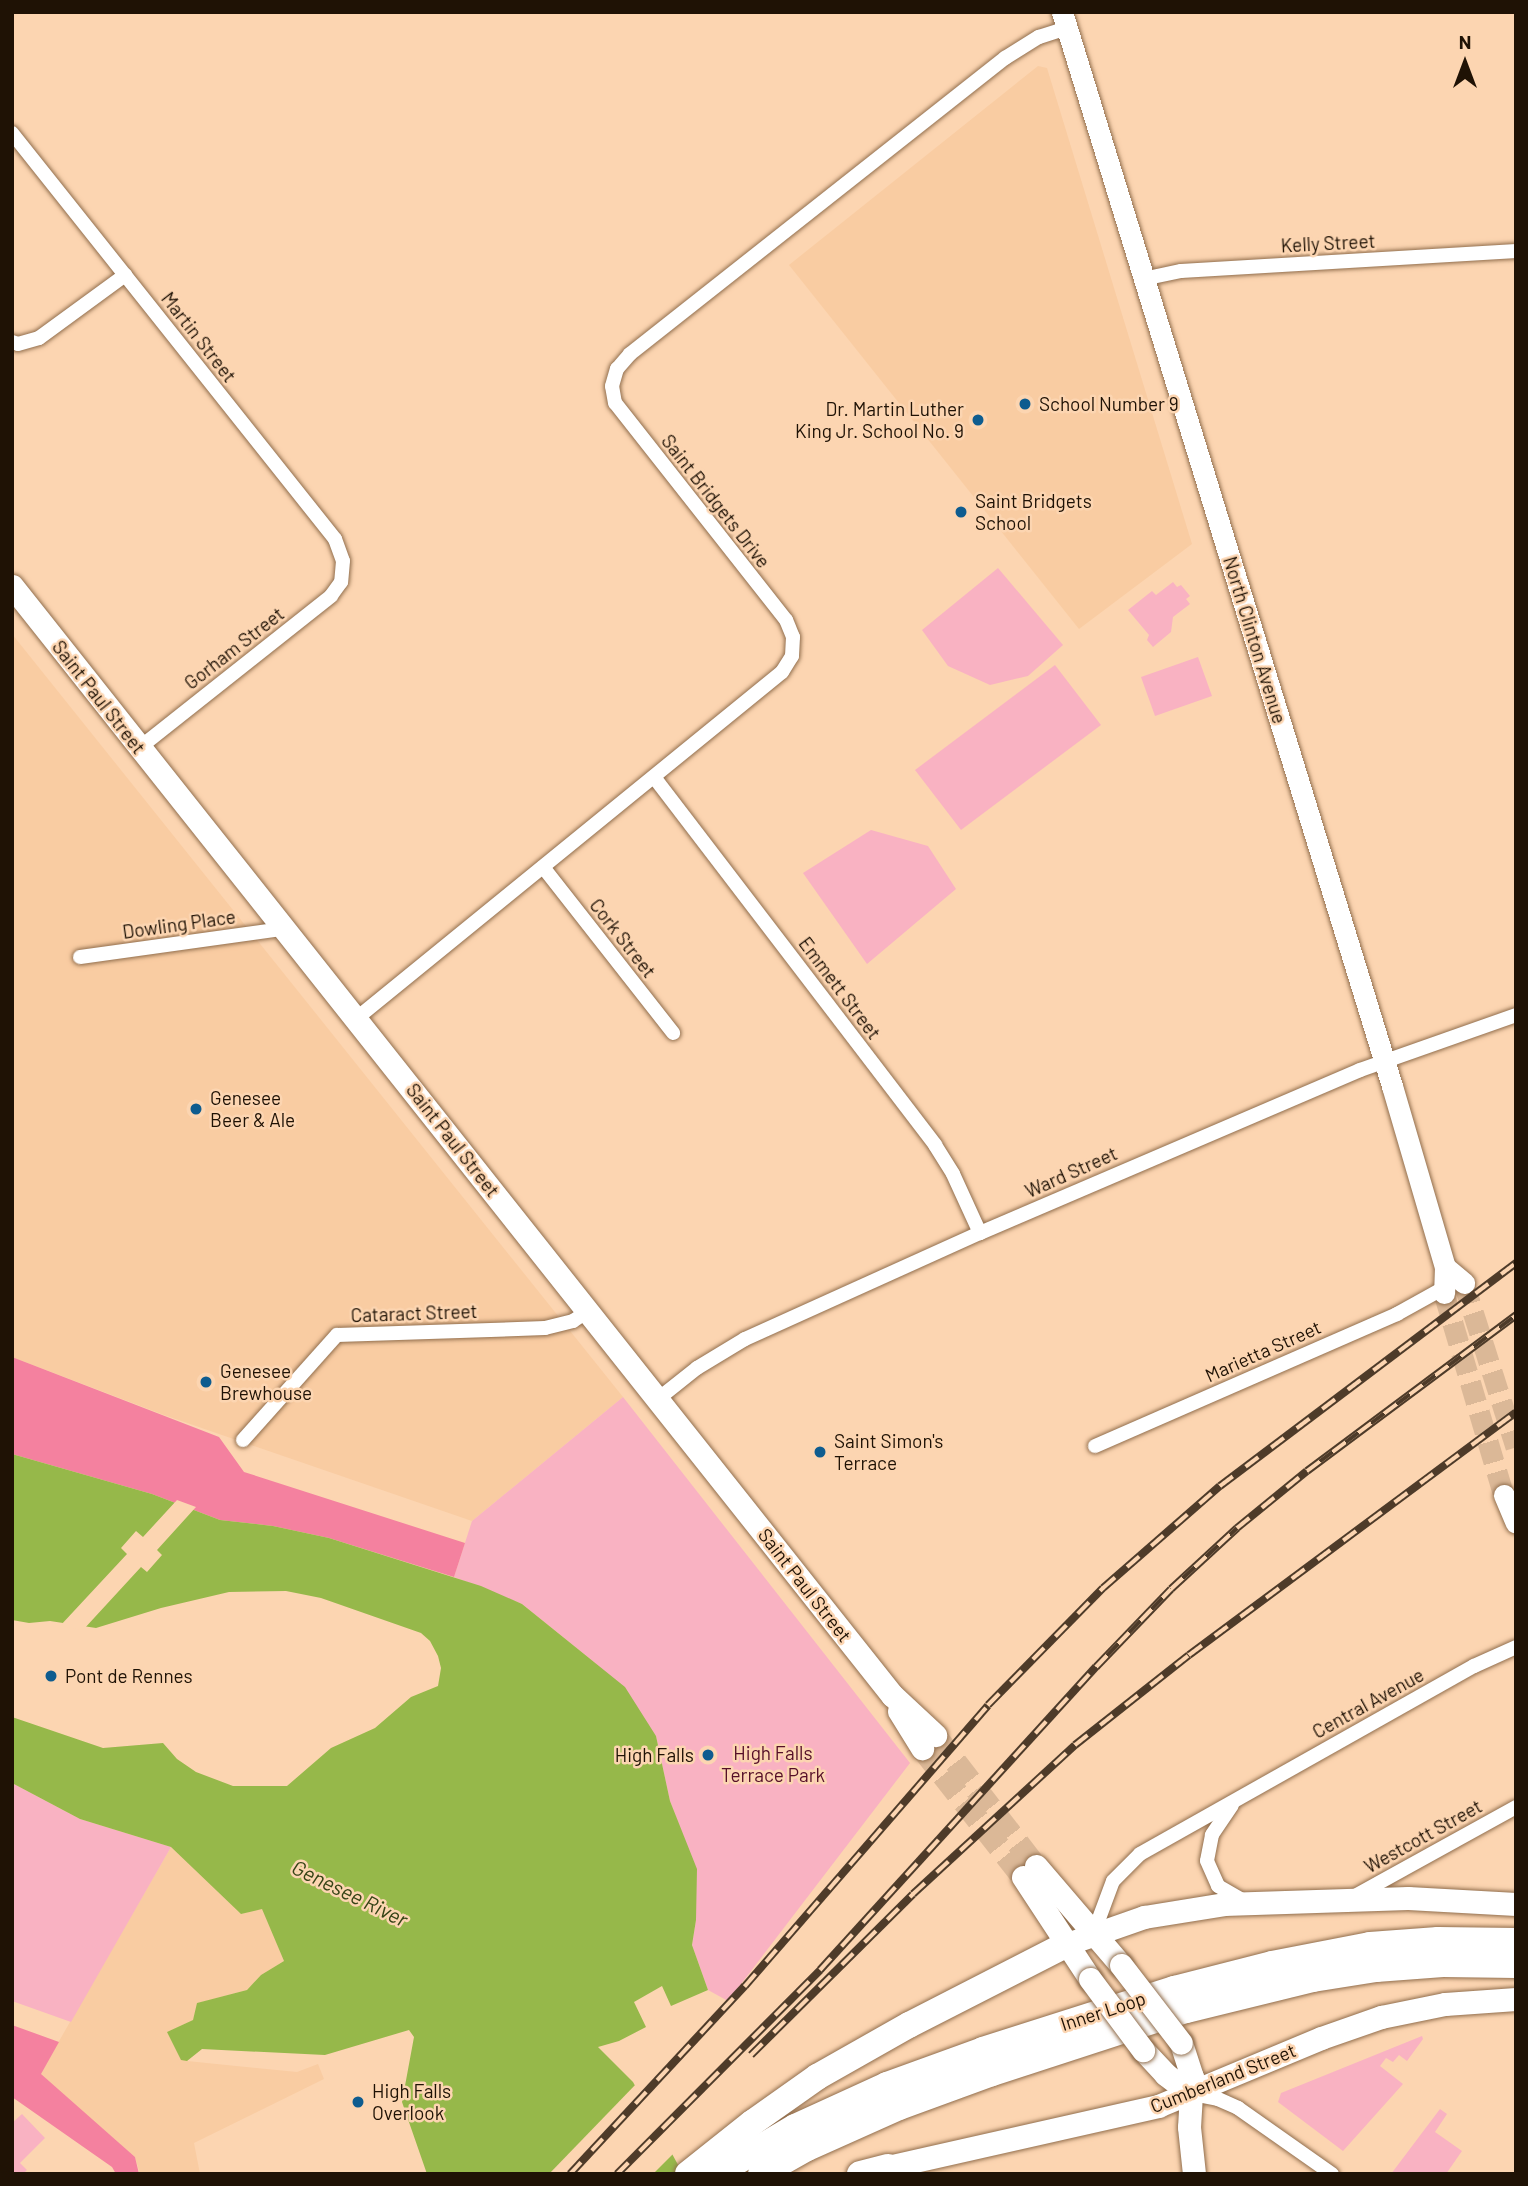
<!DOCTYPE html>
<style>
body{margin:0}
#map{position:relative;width:1528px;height:2186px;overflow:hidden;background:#fcd5b1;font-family:Barlow,sans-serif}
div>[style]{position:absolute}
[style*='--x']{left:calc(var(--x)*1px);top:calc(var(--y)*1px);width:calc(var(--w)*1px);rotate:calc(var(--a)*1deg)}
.built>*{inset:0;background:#f9cca2}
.green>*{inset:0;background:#f9b2c2}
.forest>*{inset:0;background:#f4819f}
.water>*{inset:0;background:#96b84a}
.pier>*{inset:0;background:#fcd5b1}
.secondary-tunnel>*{height:21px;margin-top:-10.5px;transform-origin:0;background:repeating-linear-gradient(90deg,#dbb897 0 21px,transparent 0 31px)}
.primary-tunnel>*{height:23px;margin-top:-11.5px;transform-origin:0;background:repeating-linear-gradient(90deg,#dbb897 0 23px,transparent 0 34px)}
.roads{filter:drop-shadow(0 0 2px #916e4d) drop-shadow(0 0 2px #916e4d)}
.minor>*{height:14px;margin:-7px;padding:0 7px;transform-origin:7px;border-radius:7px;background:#fff}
.secondary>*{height:21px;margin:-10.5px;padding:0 10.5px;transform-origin:10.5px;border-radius:10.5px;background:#fff}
.primary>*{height:23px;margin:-11.5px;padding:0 11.5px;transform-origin:11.5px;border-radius:11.5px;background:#fff}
.motorway>*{height:26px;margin:-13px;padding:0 13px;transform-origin:13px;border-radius:13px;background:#fff}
.rail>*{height:8px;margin-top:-4px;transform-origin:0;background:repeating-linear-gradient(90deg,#fcd5b1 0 16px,#4e3b29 0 32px);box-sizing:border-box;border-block:2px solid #4e3b29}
.bridges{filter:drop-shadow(0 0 2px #916e4d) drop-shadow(0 0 2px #916e4d)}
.primary-bridge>*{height:23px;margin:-11.5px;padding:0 11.5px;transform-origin:11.5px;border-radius:11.5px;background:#fff}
.dots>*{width:19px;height:19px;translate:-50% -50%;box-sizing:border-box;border:4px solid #fcd5b1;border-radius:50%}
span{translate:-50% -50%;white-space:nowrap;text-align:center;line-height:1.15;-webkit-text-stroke:5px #fcd5b1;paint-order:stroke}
.street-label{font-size:19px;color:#1f1205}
.poi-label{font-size:19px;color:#1f1205}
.left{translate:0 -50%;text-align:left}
.right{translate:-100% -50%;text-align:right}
.park-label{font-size:19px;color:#550e28}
.water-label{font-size:21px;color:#354316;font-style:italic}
.frame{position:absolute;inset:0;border:14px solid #1f1205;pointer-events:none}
.north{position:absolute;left:1430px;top:28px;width:70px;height:70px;-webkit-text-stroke:5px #fcd5b1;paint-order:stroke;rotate:0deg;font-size:19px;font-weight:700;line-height:28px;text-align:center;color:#1f1205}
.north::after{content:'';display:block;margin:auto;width:24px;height:32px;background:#1f1205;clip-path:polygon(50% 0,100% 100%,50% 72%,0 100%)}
</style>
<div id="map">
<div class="built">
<div style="clip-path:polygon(1038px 66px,1047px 68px,1192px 544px,1079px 629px,789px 265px)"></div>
<div style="clip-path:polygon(12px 634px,623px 1397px,472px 1521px,164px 1415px,12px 1357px)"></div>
<div style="clip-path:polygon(171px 1847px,241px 1914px,262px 1908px,284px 1961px,261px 1975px,247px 1990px,198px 2003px,193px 2020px,168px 2032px,187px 2061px,297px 2072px,318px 2064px,324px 2079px,194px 2143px,200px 2174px,140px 2174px,135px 2157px,40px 2074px)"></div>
</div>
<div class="green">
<div style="clip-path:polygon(998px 568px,1063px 645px,1028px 676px,990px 685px,948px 666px,922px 630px)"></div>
<div style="clip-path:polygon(1173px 582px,1177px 587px,1181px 585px,1190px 596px,1186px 599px,1190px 604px,1173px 617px,1171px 632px,1153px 647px,1147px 640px,1149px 635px,1128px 610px,1152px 591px,1156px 595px)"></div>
<div style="clip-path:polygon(1198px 657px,1212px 696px,1155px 716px,1141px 677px)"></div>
<div style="clip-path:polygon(1055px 665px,1101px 725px,961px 830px,915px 770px)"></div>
<div style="clip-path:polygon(871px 830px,928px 846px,956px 889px,867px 964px,803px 873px)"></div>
<div style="clip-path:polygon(623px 1397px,910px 1763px,728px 2001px,708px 1990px,692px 1945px,696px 1920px,696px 1869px,670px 1801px,656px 1736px,595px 1663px,522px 1604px,454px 1577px,472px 1521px)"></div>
<div style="clip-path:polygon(12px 1783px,80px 1819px,171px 1847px,71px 2022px,12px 2001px)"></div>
<div style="clip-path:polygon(1422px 2036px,1423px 2039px,1407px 2061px,1399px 2055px,1393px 2062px,1386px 2058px,1380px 2066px,1403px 2084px,1343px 2151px,1278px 2102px,1281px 2093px)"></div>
<div style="clip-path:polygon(1440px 2109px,1447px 2114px,1435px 2132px,1462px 2151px,1446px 2174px,1391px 2174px)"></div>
<div style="clip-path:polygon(22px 2114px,45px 2138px,20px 2163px,27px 2170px,23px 2174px,12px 2174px,12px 2123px)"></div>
</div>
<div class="forest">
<div style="clip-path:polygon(12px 1357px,219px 1437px,244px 1472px,465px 1543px,454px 1577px,329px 1538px,273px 1526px,220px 1520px,152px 1494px,12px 1454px)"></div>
<div style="clip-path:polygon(12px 2025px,59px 2042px,41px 2074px,135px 2157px,139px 2174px,116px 2174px,112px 2167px,12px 2097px)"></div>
</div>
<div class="water">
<div style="clip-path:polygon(12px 1454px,152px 1494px,220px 1520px,273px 1526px,329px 1538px,481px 1586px,522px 1604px,625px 1687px,656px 1736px,670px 1801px,697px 1869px,696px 1920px,692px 1945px,708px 1990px,671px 2006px,662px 1986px,634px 2002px,646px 2027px,619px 2041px,598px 2047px,633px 2082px,683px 2174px,427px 2174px,402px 2102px,414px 2037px,409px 2030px,325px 2055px,202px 2049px,187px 2061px,181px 2060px,167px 2032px,193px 2020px,197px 2003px,247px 1990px,261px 1975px,284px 1961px,262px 1909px,241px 1914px,171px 1847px,80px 1819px,12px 1783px,12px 1717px,103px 1748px,163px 1743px,177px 1759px,196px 1772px,233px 1786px,287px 1786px,331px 1748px,375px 1728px,411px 1697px,438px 1686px,441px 1668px,438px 1656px,430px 1641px,421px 1633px,321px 1598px,286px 1591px,229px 1592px,161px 1608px,96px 1628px,50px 1621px,29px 1623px,12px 1620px)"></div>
</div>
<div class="pier">
<div style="clip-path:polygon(177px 1500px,196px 1507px,157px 1550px,162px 1555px,147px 1572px,141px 1567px,83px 1630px,60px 1626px,127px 1554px,121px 1548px,136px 1531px,143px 1537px)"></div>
<div style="clip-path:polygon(637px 2083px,676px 2151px,653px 2174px,549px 2174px)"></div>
</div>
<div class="secondary-tunnel">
<div style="--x:1464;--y:1283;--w:172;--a:72.4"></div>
<div style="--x:1444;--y:1293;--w:211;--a:73.5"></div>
</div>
<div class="primary-tunnel">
<div style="--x:935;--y:1735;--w:165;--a:52.4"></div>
<div style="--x:922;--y:1748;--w:164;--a:51.9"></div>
</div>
<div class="roads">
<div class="minor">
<div style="--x:12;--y:133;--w:519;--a:51.5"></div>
<div style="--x:335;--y:539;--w:23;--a:70"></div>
<div style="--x:343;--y:561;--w:21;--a:95"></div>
<div style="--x:341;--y:582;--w:17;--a:126"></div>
<div style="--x:331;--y:596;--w:245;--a:141.6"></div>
<div style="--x:1143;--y:279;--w:39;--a:-12"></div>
<div style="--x:1181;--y:271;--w:336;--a:-3.4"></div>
<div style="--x:12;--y:342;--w:6;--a:18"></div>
<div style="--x:18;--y:344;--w:22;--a:-16"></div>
<div style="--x:39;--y:338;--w:107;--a:-36.2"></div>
<div style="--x:654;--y:777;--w:463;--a:52.6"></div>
<div style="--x:935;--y:1145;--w:34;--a:58"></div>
<div style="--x:953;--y:1174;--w:65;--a:65.4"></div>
<div style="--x:543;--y:867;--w:211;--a:51.9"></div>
<div style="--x:80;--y:957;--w:205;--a:-7.9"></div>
<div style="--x:357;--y:1018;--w:548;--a:-39.15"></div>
<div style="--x:782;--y:672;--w:19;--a:-58"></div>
<div style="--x:792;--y:656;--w:19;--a:-87"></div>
<div style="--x:793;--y:637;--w:18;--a:-112"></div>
<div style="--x:786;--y:620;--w:276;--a:-128.2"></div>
<div style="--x:615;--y:403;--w:17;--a:-100"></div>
<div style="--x:612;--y:386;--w:18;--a:-74"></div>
<div style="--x:617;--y:369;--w:20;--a:-49"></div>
<div style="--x:630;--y:354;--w:478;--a:-38.3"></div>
<div style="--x:1005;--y:58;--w:40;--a:-32"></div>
<div style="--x:1039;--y:37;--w:29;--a:-18"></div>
<div style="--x:658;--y:1399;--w:50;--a:-38.5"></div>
<div style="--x:697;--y:1368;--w:56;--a:-31.1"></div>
<div style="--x:745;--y:1339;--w:258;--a:-24.3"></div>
<div style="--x:980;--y:1233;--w:413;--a:-23.2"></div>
<div style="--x:1360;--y:1070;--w:165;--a:-19.4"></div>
<div style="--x:243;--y:1440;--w:141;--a:-48.2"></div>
<div style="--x:337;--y:1335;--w:208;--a:-1.9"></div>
<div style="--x:545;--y:1328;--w:29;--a:-14"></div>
<div style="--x:573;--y:1321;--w:18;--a:-34"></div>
<div style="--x:1095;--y:1446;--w:330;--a:-23.6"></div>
<div style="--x:1397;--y:1314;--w:54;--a:-29"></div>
<div style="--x:1232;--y:1805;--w:36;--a:124"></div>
<div style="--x:1212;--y:1835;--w:26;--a:101"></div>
<div style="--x:1207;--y:1861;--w:27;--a:66"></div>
<div style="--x:1218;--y:1886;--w:28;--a:30"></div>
<div style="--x:1355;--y:1896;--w:184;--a:-28.9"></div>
<div style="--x:1094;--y:1932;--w:54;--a:-69.6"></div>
<div style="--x:1113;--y:1881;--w:38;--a:-45"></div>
<div style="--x:1140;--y:1854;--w:383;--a:-29.4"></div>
<div style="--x:1474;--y:1666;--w:46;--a:-24.3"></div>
<div style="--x:1192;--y:2094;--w:26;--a:11"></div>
<div style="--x:1218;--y:2099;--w:22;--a:24"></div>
<div style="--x:1238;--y:2108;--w:115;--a:35.1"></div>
</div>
<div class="secondary">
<div style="--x:1062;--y:12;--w:1124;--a:72.92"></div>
<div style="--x:1392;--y:1086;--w:189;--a:73.7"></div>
<div style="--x:1445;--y:1267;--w:26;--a:92"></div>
<div style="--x:1445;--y:1267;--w:25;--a:40"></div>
<div style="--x:1504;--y:1495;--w:30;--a:67"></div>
</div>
<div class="primary">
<div style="--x:12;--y:586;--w:1416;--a:51.57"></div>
<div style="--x:892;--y:1695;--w:59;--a:42.9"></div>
<div style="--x:899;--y:1711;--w:44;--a:58.1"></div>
<div style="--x:1036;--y:1866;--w:130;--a:49.4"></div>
<div style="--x:1023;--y:1877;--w:122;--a:56.7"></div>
<div style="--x:1067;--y:1944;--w:82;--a:-19.3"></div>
<div style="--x:1144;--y:1917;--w:81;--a:-9.2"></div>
<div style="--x:1224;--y:1904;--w:184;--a:-1.9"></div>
<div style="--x:1408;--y:1898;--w:108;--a:3.2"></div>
<div style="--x:1181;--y:2043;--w:36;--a:72"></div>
<div style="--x:1192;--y:2077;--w:50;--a:93.4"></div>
<div style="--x:1189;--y:2127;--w:47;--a:83.9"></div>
<div style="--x:1143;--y:2050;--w:33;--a:47"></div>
<div style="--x:1165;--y:2074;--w:34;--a:37"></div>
<div style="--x:888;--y:2167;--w:277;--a:-12.7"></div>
<div style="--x:1158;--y:2106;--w:177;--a:-22.6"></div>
<div style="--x:1321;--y:2038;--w:64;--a:-19.3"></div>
<div style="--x:1381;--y:2017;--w:65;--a:-11.5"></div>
<div style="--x:1445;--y:2004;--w:71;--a:-4"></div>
</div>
<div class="motorway">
<div style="--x:688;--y:2174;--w:82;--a:-38.6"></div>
<div style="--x:752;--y:2123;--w:80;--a:-35.3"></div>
<div style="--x:817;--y:2077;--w:106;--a:-29.5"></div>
<div style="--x:909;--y:2025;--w:178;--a:-27.1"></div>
<div style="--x:716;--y:2174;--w:92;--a:-30.7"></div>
<div style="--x:795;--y:2127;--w:101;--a:-24.5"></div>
<div style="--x:887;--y:2085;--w:102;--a:-20"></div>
<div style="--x:983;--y:2050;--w:201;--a:-17.7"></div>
<div style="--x:1174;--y:1989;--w:101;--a:-14.3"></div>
<div style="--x:1272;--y:1964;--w:100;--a:-11"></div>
<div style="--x:1370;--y:1945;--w:68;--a:-4.2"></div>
<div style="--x:1438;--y:1940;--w:78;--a:0.7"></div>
<div style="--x:761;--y:2174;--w:53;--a:-29.5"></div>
<div style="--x:807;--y:2148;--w:101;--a:-24"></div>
<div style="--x:899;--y:2107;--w:99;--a:-20.1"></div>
<div style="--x:992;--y:2073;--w:204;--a:-18"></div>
<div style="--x:1186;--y:2010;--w:131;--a:-13.7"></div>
<div style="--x:1313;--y:1979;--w:64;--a:-9"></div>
<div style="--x:1376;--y:1969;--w:67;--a:-4.3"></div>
<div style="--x:1443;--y:1964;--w:73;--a:0.8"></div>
<div style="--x:860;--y:2174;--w:29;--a:-14"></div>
</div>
</div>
<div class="rail">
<div style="--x:751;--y:2055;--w:228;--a:-44.8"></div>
<div style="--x:913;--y:1894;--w:220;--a:-42.6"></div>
<div style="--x:1075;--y:1745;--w:145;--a:-38.3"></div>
<div style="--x:1189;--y:1655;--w:407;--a:-36.6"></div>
<div style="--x:570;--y:2174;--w:257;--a:-47.1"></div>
<div style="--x:745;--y:1986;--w:371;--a:-49.1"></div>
<div style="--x:988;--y:1705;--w:164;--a:-45.5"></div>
<div style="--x:1103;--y:1588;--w:155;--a:-41.1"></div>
<div style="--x:1220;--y:1486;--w:371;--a:-37"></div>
<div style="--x:617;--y:2174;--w:288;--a:-45.1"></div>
<div style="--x:820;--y:1970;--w:410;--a:-47.7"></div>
<div style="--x:1096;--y:1667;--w:108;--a:-46.1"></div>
<div style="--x:1171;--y:1589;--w:90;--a:-42.7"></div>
<div style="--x:1237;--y:1528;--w:90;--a:-39.2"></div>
<div style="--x:1307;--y:1471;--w:261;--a:-36.7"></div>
</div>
<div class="bridges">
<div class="primary-bridge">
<div style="--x:1121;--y:1965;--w:98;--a:52.4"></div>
<div style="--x:1090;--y:1979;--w:89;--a:53.3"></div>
</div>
</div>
<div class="dots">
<div style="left:1025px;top:404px;background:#0e5c8f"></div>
<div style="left:978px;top:420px;background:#0e5c8f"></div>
<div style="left:961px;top:512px;background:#0e5c8f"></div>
<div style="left:196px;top:1109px;background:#0e5c8f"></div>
<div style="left:206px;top:1382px;background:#0e5c8f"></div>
<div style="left:820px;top:1452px;background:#0e5c8f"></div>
<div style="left:51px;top:1676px;background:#0e5c8f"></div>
<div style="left:708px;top:1755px;background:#0e5c8f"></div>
<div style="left:358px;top:2102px;background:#0e5c8f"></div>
</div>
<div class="street-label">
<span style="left:1328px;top:243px;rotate:-3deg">Kelly Street</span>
<span style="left:199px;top:337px;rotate:52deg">Martin Street</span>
<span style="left:716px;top:501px;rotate:52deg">Saint Bridgets Drive</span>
<span style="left:1255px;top:640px;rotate:73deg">North Clinton Avenue</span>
<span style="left:234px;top:648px;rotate:-38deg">Gorham Street</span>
<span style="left:99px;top:697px;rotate:52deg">Saint Paul Street</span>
<span style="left:179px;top:924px;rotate:-8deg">Dowling Place</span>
<span style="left:623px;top:938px;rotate:52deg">Cork Street</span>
<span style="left:840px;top:988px;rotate:53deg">Emmett Street</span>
<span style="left:453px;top:1140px;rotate:52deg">Saint Paul Street</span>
<span style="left:1071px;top:1172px;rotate:-24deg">Ward Street</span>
<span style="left:414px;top:1313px;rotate:-2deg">Cataract Street</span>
<span style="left:1263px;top:1351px;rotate:-24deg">Marietta Street</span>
<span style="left:805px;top:1585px;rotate:52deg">Saint Paul Street</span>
<span style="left:1368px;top:1703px;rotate:-29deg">Central Avenue</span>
<span style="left:1423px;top:1836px;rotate:-29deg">Westcott Street</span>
<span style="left:1103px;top:2011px;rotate:-18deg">Inner Loop</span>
<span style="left:1223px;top:2078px;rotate:-22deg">Cumberland Street</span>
</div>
<div class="poi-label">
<span class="left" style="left:1039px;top:404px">School Number 9</span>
<span class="right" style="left:964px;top:420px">Dr. Martin Luther<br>King Jr. School No. 9</span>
<span class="left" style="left:975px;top:512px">Saint Bridgets<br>School</span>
<span class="left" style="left:210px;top:1109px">Genesee<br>Beer &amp; Ale</span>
<span class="left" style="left:220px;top:1382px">Genesee<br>Brewhouse</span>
<span class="left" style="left:834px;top:1452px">Saint Simon's<br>Terrace</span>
<span class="left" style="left:65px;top:1676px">Pont de Rennes</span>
<span class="right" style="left:694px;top:1755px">High Falls</span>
<span class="left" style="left:372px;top:2102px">High Falls<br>Overlook</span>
</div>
<div class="park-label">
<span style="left:773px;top:1764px">High Falls<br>Terrace Park</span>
</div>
<div class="water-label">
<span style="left:350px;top:1893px;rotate:26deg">Genesee River</span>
</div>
<div class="frame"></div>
<div class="north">N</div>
</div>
